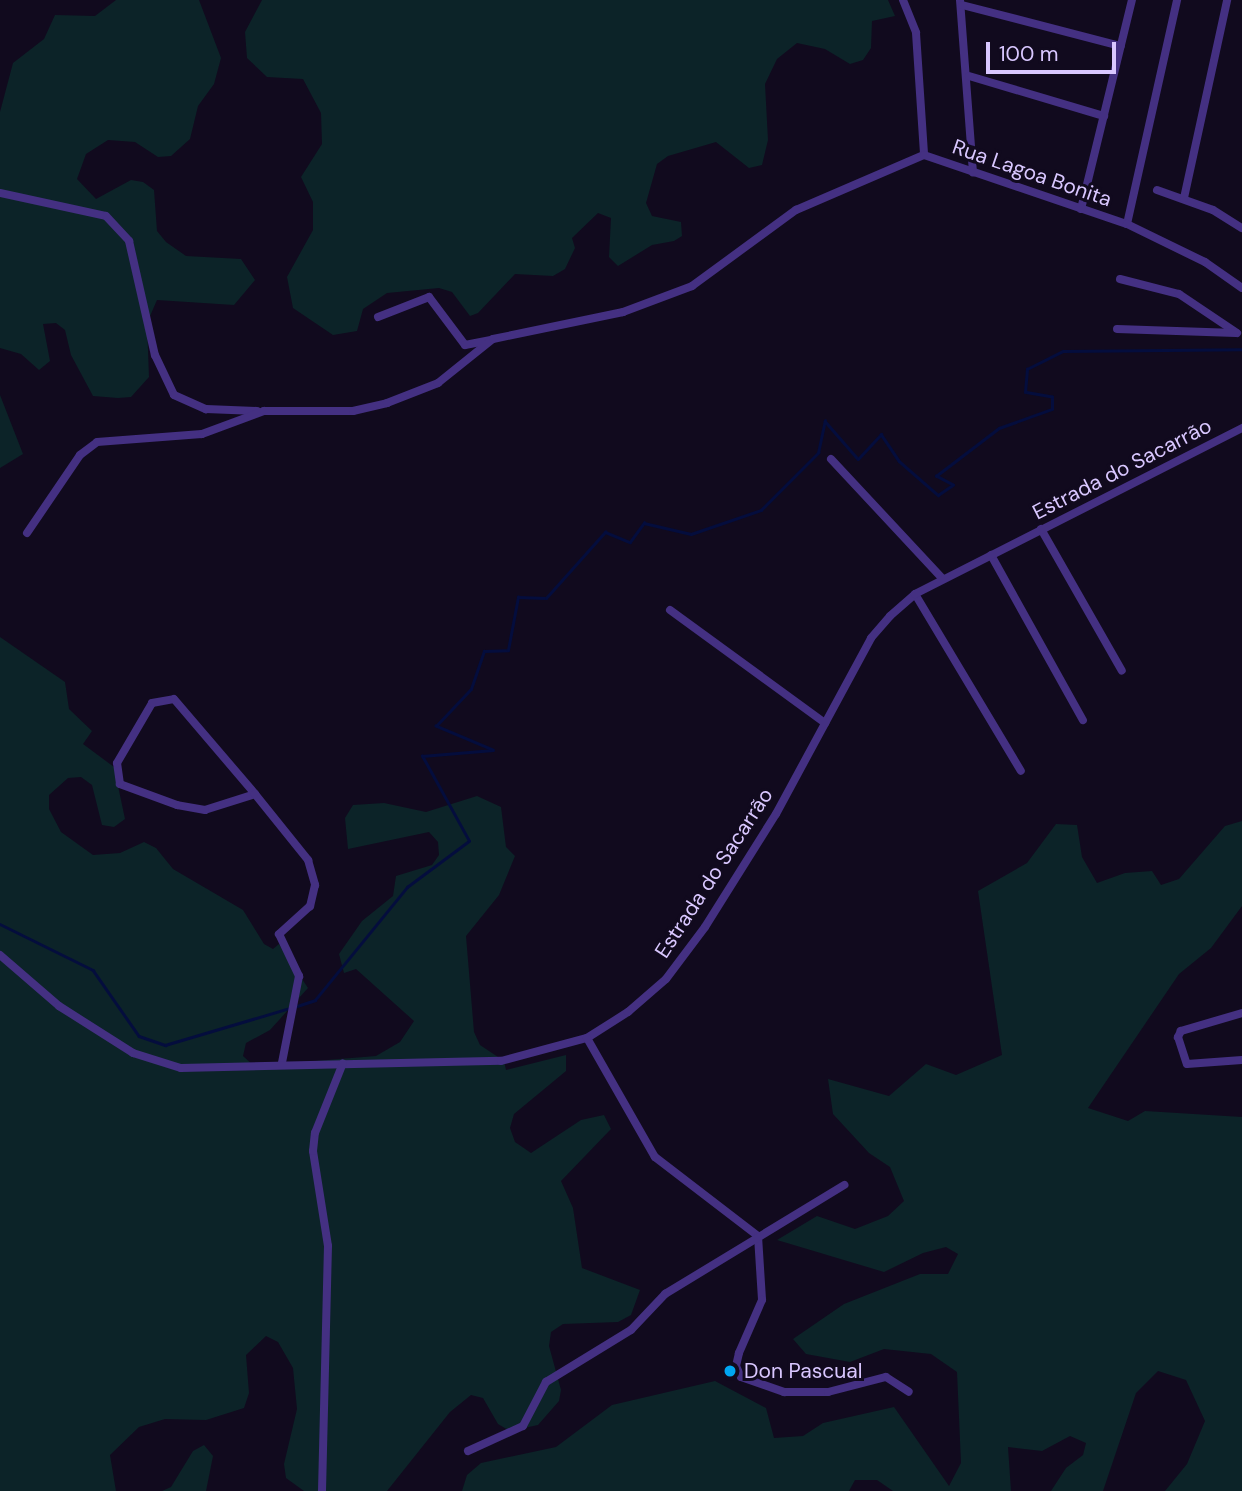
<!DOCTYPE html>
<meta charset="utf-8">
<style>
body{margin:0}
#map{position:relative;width:1242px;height:1491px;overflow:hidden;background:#110a1e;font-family:"DM Sans",sans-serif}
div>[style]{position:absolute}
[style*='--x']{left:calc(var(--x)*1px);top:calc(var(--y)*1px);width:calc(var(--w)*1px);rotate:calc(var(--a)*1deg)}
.green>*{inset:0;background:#0c2328}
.stream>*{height:2.5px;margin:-1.25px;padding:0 1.25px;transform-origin:1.25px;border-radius:1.25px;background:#040d3d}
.street>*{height:8px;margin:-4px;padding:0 4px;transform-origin:4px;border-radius:4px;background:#443082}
.dots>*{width:19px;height:19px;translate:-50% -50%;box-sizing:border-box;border:4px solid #110a1e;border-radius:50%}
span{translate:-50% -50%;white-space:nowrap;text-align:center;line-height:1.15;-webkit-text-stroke:6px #110a1e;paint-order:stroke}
.street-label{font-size:21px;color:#d9c7ff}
.poi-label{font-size:21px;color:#d9c7ff}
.left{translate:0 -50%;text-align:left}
.scale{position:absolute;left:986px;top:42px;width:130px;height:32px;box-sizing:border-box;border:4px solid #d9c7ff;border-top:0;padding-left:9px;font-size:21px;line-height:24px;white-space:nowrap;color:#d9c7ff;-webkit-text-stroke:5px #110a1e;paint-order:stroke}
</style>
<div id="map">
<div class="green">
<div style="clip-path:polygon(116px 0,199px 0,221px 58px,214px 84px,198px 106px,190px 139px,171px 156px,158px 157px,135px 142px,108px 140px,86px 154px,77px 179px,96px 199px,131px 180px,143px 182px,154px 190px,157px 231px,166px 242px,186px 256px,241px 259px,255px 280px,234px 305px,157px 300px,147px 323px,149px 377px,131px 397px,118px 398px,93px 396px,71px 355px,65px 330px,56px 323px,43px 324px,50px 361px,39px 370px,21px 354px,0 348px,0 112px,13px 63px,44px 39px,55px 15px,95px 16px)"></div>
<div style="clip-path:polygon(262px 0,888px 0,895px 16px,872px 21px,871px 48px,863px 60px,850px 64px,825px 49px,797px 43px,777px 59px,765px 84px,768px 140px,762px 165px,749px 168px,716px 142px,668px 156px,657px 164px,646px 203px,652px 216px,681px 222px,682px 236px,674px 241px,652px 245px,618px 266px,609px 257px,611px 218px,598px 213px,572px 238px,575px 248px,565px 269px,553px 276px,515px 274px,478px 313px,470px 316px,452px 292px,439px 288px,387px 293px,363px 309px,357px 331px,333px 335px,293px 308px,287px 277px,313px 230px,313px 202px,301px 177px,322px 144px,321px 113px,303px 79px,267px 77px,247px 58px,245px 32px)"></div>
<div style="clip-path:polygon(0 395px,23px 454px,0 468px)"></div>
<div style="clip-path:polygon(0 637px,65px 682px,69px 709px,92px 731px,83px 744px,114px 767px,125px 819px,114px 827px,102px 825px,92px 785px,81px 777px,68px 778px,49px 795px,49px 809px,61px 832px,93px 855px,120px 853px,144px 842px,156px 848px,173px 869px,243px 910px,264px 944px,273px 949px,279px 944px,308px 988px,270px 1030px,246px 1043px,243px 1056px,254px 1066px,376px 1056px,400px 1042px,414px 1021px,356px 969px,344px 973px,339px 954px,362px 921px,393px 896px,396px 876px,432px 865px,439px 855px,438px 842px,429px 832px,348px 849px,345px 818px,353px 805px,384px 803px,426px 812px,477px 796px,501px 807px,506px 847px,515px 856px,499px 895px,466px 936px,474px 1032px,480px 1045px,504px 1061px,506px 1070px,566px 1055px,566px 1071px,514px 1114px,510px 1128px,515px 1142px,531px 1153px,581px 1120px,604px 1115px,611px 1129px,561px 1181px,573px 1208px,582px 1268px,640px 1290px,631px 1315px,618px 1322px,563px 1324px,551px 1332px,549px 1346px,561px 1390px,559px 1401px,538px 1425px,510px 1431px,498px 1424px,483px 1398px,471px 1395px,450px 1412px,387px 1491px,304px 1491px,286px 1478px,284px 1464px,297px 1409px,293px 1368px,278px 1342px,266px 1336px,246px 1355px,249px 1393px,244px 1408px,206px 1420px,165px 1419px,139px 1427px,110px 1455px,116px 1491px,0 1491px)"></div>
<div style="clip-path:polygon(1242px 821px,1242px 906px,1211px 948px,1179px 974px,1088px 1108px,1128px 1121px,1145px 1111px,1242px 1117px,1242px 1491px,1165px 1491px,1187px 1464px,1205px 1421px,1186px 1380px,1158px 1371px,1136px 1393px,1103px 1491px,1051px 1491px,1066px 1468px,1083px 1455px,1086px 1443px,1070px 1436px,1042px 1451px,1008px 1447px,1011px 1491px,893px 1491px,877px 1480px,855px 1480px,849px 1491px,462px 1491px,467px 1475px,481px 1463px,556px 1447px,612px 1405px,715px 1381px,766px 1408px,774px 1438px,803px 1436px,823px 1423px,894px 1407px,949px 1486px,961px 1463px,957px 1372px,931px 1354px,884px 1349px,850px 1362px,806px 1354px,793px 1339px,844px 1304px,920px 1274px,948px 1274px,958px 1254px,946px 1247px,923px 1253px,884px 1272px,777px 1240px,817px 1216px,855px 1229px,888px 1216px,904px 1201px,890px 1167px,869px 1153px,833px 1114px,828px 1079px,889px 1096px,926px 1064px,956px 1075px,1002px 1055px,978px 891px,1027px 863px,1056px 824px,1077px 825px,1082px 857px,1097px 883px,1125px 873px,1152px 871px,1161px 885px,1179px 879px,1225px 826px)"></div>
<div style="clip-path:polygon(204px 1445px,213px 1456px,206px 1491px,162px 1491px,171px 1487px,193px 1451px)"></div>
</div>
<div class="stream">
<div style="--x:0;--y:924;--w:104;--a:26.3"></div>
<div style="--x:93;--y:970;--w:80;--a:55.1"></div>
<div style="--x:139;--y:1036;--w:28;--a:19"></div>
<div style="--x:165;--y:1045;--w:130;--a:-16.5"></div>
<div style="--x:297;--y:1006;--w:19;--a:-18"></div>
<div style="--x:315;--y:1000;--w:146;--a:-50.8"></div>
<div style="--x:407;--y:887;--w:77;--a:-36.6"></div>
<div style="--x:469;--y:841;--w:97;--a:-118.9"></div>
<div style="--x:422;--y:756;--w:71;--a:-4.8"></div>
<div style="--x:493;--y:750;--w:62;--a:-157.2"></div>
<div style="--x:436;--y:726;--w:51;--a:-46.6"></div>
<div style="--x:471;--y:689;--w:40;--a:-71.1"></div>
<div style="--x:484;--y:651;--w:24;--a:-2"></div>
<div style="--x:508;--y:650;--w:54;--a:-79.3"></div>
<div style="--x:518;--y:597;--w:28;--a:2"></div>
<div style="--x:546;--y:598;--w:89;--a:-48.2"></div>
<div style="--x:605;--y:532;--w:27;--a:22"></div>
<div style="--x:630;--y:542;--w:24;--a:-54"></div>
<div style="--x:644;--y:523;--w:48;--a:13.2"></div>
<div style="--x:691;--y:534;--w:74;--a:-18.9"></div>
<div style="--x:761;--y:510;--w:81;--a:-45"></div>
<div style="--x:818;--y:453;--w:33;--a:-78"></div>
<div style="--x:825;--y:421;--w:50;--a:49"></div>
<div style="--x:858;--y:459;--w:34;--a:-47"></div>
<div style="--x:881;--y:434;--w:32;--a:56"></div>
<div style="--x:899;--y:461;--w:52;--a:41.1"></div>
<div style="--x:938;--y:495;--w:18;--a:-34"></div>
<div style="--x:953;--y:485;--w:19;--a:-152"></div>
<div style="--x:936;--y:476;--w:79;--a:-37.3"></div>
<div style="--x:999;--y:428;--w:56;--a:-19.7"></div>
<div style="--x:1052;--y:409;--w:12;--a:-90"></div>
<div style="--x:1052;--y:397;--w:27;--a:-170"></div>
<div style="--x:1025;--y:392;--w:23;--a:-85"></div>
<div style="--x:1027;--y:369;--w:40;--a:-26.6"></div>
<div style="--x:1063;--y:351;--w:179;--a:-0.6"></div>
</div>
<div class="street">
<div style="--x:903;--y:0;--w:35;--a:68"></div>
<div style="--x:916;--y:33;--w:122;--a:86.2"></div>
<div style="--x:960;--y:0;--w:173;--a:85.7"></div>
<div style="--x:962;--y:5;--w:164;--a:14.5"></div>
<div style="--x:969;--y:76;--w:141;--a:16.5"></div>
<div style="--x:1157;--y:190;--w:59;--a:19.7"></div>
<div style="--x:1213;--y:210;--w:34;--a:32"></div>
<div style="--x:0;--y:193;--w:108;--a:12.2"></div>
<div style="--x:106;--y:216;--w:34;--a:47"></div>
<div style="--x:129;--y:241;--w:117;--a:77.2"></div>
<div style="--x:155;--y:355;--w:44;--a:64.6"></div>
<div style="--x:174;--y:395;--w:35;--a:24"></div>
<div style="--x:206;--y:409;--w:51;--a:2.2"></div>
<div style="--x:1184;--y:198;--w:203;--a:-77.7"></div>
<div style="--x:1081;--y:209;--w:215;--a:-76.3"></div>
<div style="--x:1127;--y:224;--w:230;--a:-77.4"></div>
<div style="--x:1120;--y:279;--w:61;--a:14.3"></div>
<div style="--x:1179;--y:294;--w:70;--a:33.9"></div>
<div style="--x:378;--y:317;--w:55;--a:-21.4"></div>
<div style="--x:429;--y:297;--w:60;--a:53.1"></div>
<div style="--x:465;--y:345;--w:25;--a:-11"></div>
<div style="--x:1117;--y:329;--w:119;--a:1.9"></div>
<div style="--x:831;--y:459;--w:164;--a:47"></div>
<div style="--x:1041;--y:529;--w:163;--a:60.3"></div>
<div style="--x:27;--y:533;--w:94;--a:-55.8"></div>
<div style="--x:80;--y:455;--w:21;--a:-37"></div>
<div style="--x:97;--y:442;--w:105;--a:-4.4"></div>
<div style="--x:202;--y:434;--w:66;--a:-20.4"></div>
<div style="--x:264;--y:411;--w:89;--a:0"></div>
<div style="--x:353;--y:411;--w:35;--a:-13"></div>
<div style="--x:387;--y:403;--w:55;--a:-21.4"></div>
<div style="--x:438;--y:383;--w:70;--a:-38.7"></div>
<div style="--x:493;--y:339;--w:133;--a:-11.7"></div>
<div style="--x:623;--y:312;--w:74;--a:-20.6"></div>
<div style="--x:692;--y:286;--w:129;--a:-36.2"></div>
<div style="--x:796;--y:210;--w:139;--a:-23.3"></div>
<div style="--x:924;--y:155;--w:214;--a:18.8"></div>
<div style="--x:1127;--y:224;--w:87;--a:26"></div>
<div style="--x:1205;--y:262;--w:45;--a:35.1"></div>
<div style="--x:991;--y:555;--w:189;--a:60.9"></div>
<div style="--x:915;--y:594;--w:206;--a:59.1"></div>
<div style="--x:670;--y:610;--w:192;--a:36.1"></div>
<div style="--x:255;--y:794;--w:52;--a:162.3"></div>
<div style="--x:205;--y:810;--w:28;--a:-170"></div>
<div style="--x:177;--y:805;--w:61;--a:-159.8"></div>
<div style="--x:120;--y:784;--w:21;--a:-98"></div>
<div style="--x:117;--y:763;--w:69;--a:-59.7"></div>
<div style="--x:152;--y:703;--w:22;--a:-10"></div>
<div style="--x:174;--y:699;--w:125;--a:49.5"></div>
<div style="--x:255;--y:794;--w:85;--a:51.2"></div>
<div style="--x:308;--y:860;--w:26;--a:74"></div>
<div style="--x:315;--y:885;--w:22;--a:103"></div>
<div style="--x:310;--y:906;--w:42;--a:137.9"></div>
<div style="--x:279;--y:934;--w:47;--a:64.5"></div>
<div style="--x:299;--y:976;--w:89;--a:101.1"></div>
<div style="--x:0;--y:955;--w:78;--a:40.8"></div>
<div style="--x:59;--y:1006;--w:88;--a:32.4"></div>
<div style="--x:133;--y:1053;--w:50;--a:17.4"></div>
<div style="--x:181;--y:1068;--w:320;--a:-1.3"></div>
<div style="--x:501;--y:1061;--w:89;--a:-15"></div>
<div style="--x:587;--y:1038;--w:49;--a:-32.4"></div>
<div style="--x:628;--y:1012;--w:50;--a:-41"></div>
<div style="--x:666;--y:979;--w:65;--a:-53.1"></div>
<div style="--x:705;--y:927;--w:133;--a:-57.9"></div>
<div style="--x:776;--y:814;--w:200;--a:-61.6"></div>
<div style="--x:871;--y:638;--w:29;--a:-49"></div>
<div style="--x:890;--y:616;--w:33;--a:-41"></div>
<div style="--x:915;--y:594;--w:367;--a:-26.9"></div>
<div style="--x:1242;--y:1013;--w:64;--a:163.6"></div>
<div style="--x:1181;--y:1031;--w:7;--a:117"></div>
<div style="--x:1178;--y:1037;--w:28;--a:72"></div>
<div style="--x:1187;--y:1064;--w:55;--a:-4.2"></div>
<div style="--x:587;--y:1038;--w:137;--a:60.3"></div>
<div style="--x:655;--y:1157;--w:130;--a:37.5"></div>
<div style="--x:758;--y:1236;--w:64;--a:86.4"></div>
<div style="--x:762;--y:1300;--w:58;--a:113.5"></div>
<div style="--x:739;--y:1353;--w:13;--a:103"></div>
<div style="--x:736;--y:1366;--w:12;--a:66"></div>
<div style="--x:741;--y:1377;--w:46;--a:19.2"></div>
<div style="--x:784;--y:1392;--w:44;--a:0"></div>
<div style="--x:828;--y:1392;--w:60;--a:-14.5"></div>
<div style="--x:886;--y:1377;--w:27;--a:33"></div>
<div style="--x:468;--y:1451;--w:60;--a:-24.4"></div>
<div style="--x:523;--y:1426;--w:50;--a:-62.4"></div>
<div style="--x:546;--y:1382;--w:100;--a:-31.5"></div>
<div style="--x:631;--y:1330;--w:50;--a:-46.6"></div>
<div style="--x:665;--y:1294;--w:210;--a:-31.3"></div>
<div style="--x:322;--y:1491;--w:245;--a:-88.6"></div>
<div style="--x:328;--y:1246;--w:96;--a:-99"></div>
<div style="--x:313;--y:1151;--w:18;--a:-84"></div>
<div style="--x:315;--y:1133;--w:75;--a:-68.2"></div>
</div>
<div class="dots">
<div style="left:730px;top:1371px;background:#00a6f2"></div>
</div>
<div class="street-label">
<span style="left:1032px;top:173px;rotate:19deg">Rua Lagoa Bonita</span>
<span style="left:1122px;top:469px;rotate:-27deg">Estrada do Sacarrão</span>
<span style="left:714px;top:873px;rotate:-57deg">Estrada do Sacarrão</span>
</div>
<div class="poi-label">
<span class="left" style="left:744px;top:1371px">Don Pascual</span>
</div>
<div class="scale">100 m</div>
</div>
